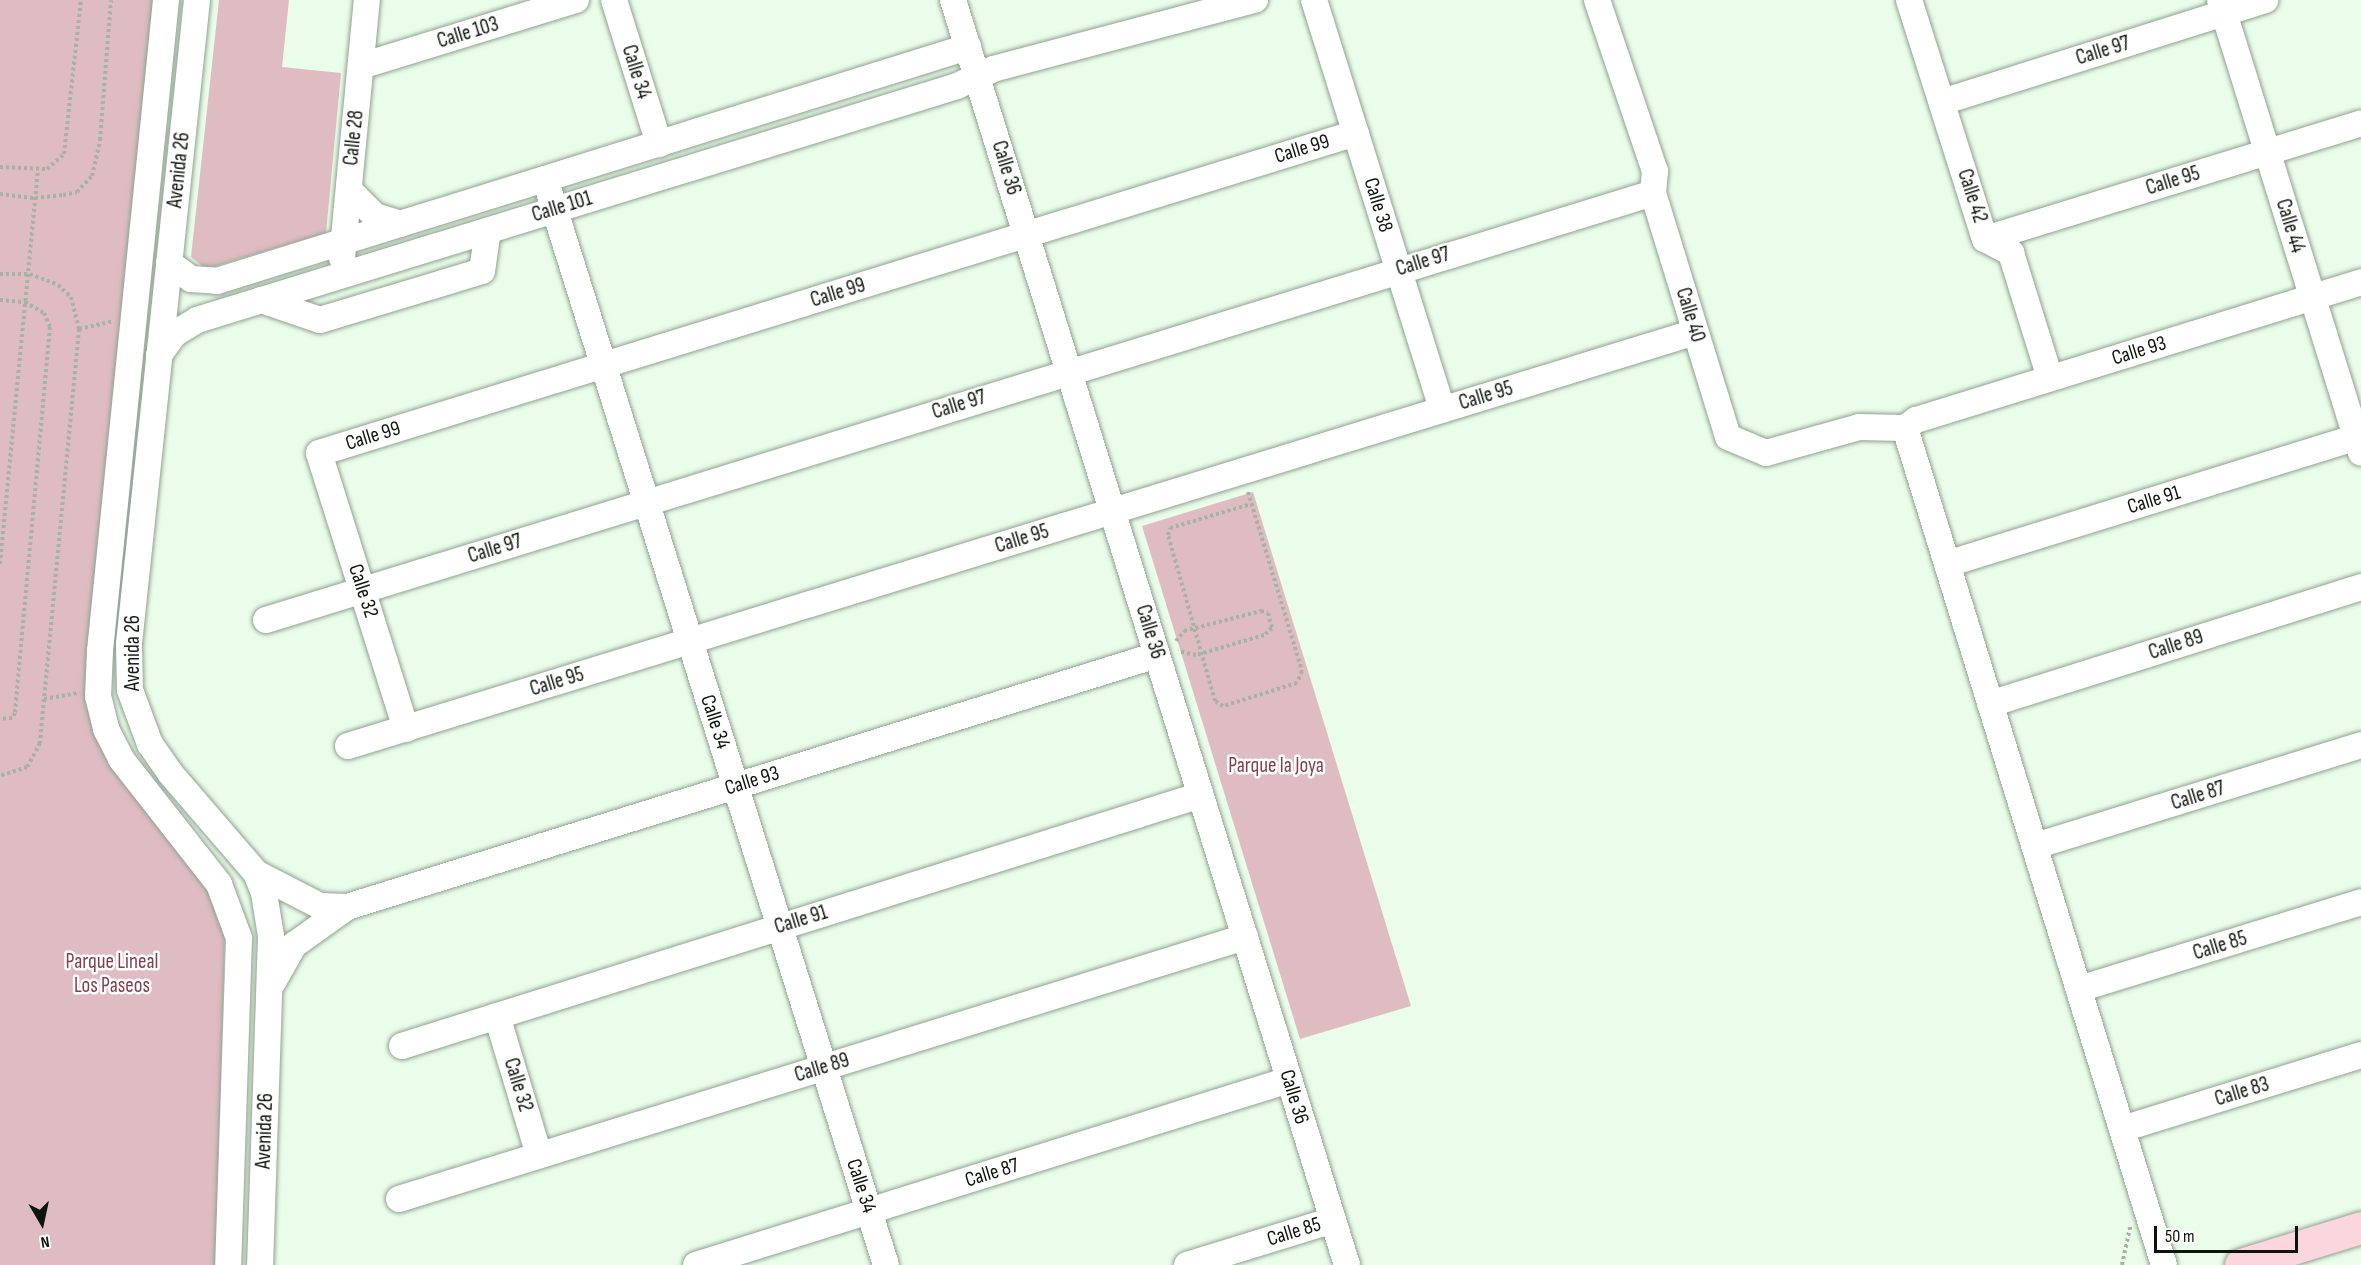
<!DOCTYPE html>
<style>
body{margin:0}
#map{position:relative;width:2361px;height:1265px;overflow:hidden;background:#eafdea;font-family:"Sofia Sans Condensed",sans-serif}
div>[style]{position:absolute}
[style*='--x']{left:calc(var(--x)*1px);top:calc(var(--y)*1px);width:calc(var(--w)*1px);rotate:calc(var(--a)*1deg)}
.green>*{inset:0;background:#debcc1}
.path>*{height:4px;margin-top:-2px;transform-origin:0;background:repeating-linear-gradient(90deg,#a4b3a4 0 3px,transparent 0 6px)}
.roads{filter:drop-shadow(0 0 2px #8fa18f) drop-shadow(0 0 2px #8fa18f)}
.minor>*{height:26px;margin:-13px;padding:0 13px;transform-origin:13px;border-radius:13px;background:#fff}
.major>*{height:32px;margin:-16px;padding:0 16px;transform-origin:16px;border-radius:16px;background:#fbd6dc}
span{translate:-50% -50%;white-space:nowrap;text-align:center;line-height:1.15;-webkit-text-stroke:5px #fff;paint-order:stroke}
.street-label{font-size:21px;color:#0d140d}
.park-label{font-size:21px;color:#823f4c}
.north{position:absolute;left:12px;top:1193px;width:60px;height:60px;-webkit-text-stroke:4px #fff;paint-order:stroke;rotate:171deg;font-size:16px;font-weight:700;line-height:24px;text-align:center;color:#0d140d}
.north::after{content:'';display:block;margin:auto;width:21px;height:27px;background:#0d140d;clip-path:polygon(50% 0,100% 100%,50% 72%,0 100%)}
.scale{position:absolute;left:2154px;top:1226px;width:144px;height:27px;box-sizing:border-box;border:3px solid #0d140d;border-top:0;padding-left:8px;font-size:18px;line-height:21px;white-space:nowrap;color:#0d140d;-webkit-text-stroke:4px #fff;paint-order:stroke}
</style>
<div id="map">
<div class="green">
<div style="clip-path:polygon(0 0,154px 0,85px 694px,109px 763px,213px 898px,225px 934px,216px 1265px,0 1265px)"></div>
<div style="clip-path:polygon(219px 0,289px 0,282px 67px,341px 73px,326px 233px,206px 269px,191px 257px)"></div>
<div style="clip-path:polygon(1253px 492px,1411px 1006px,1300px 1039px,1142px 526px)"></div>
</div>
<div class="path">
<div style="--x:0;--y:167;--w:47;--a:2.4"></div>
<div style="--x:47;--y:169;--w:23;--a:-41"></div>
<div style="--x:64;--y:154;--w:155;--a:-83.7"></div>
<div style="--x:0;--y:194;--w:35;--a:7"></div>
<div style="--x:35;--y:198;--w:28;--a:-6"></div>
<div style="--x:63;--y:195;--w:14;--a:-12"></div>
<div style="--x:77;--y:192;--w:22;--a:-47"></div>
<div style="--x:92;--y:176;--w:37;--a:-77"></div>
<div style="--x:100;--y:140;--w:140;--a:-85.5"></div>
<div style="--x:0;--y:274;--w:30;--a:0"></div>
<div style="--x:30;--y:274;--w:30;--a:21"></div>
<div style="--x:58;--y:285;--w:18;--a:43"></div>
<div style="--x:71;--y:297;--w:33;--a:76"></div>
<div style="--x:79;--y:329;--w:416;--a:95.4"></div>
<div style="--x:40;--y:743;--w:27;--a:118"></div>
<div style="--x:27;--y:767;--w:28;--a:162"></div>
<div style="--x:0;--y:300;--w:25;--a:5"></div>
<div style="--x:25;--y:302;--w:22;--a:30"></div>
<div style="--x:44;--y:313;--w:15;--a:67"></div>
<div style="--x:50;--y:327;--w:388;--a:95.2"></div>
<div style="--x:15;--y:713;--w:6;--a:121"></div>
<div style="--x:12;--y:718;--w:12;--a:175"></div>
<div style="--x:79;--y:329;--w:35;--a:-13"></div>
<div style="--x:1248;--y:492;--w:187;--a:73.2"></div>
<div style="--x:1302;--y:671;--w:13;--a:113"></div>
<div style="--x:1297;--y:683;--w:77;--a:162.7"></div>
<div style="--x:1223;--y:706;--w:9;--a:-148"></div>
<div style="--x:1215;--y:701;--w:173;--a:-105.8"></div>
<div style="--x:1168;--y:535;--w:7;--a:-74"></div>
<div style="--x:1170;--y:528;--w:84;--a:-16.5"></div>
<div style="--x:0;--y:564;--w:396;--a:-84.5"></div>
<div style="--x:1176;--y:641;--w:13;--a:-51"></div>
<div style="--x:1184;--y:631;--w:80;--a:-14.6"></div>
<div style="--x:1261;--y:611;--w:7;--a:16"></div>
<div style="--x:1268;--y:613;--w:16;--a:75"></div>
<div style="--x:1272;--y:628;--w:11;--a:139"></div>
<div style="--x:1264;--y:635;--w:71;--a:163.6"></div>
<div style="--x:1196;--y:655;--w:18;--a:-167"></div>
<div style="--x:44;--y:699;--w:36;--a:-10"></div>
<div style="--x:2122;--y:1265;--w:40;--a:-78"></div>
</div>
<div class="roads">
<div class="minor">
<div style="--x:166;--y:0;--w:654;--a:95.79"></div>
<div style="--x:100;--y:651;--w:45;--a:92.5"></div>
<div style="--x:98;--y:696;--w:34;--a:76"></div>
<div style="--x:106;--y:729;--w:34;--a:63"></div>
<div style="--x:121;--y:759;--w:159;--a:51.9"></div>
<div style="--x:219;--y:884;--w:58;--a:69.7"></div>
<div style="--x:239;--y:938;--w:327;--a:91.9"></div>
<div style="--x:197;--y:0;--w:648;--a:96.03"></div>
<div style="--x:129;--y:644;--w:46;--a:88.8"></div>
<div style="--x:130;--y:690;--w:58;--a:69.7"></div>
<div style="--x:150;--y:744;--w:35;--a:55"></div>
<div style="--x:170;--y:773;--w:132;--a:49.3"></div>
<div style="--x:256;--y:873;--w:22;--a:68"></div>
<div style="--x:264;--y:893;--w:44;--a:80.8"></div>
<div style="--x:271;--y:936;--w:329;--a:91.9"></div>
<div style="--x:614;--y:0;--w:151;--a:72.6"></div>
<div style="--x:953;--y:0;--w:1325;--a:72.7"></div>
<div style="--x:1314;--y:0;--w:429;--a:72.6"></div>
<div style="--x:1597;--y:0;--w:181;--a:71.3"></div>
<div style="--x:1655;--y:171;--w:22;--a:95"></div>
<div style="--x:1653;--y:193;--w:255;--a:72.9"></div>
<div style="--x:1728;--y:437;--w:41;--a:22.8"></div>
<div style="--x:1766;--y:453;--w:97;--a:-15.6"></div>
<div style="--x:1859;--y:427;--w:46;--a:1.2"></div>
<div style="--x:1905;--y:428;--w:14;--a:-36"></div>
<div style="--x:1916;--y:420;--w:466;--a:-17.2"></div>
<div style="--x:1909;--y:0;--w:251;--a:72.4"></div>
<div style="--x:1985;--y:239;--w:30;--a:28"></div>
<div style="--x:2011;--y:253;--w:131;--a:72.7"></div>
<div style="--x:2220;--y:0;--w:474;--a:72.7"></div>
<div style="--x:361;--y:66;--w:225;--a:-17.1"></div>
<div style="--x:1942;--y:102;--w:339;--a:-17.5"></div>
<div style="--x:545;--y:179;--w:1138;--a:72.57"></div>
<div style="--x:349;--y:190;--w:37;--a:45"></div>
<div style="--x:375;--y:216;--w:27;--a:17"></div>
<div style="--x:1985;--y:239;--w:393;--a:-17.1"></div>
<div style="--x:342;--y:258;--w:259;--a:-84.5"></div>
<div style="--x:169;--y:263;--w:27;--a:36"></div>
<div style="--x:191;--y:279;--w:26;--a:4"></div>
<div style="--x:217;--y:281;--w:787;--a:-17.31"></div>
<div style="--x:261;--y:300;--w:62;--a:18.7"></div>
<div style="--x:320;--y:320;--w:169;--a:-16.8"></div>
<div style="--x:482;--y:271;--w:41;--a:-81.7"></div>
<div style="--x:159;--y:355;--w:26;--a:-54"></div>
<div style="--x:174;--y:334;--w:27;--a:-31"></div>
<div style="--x:197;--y:320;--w:795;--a:-17.11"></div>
<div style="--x:957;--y:86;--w:40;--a:-25"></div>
<div style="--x:993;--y:69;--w:271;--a:-14.8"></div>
<div style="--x:1905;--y:428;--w:876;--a:72.81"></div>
<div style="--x:1947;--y:564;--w:433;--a:-17.2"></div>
<div style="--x:266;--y:620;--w:1451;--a:-17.11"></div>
<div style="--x:1990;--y:704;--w:389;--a:-17.5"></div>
<div style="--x:406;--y:729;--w:289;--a:-107.5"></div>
<div style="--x:319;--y:453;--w:1085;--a:-17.15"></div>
<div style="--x:348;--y:746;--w:1409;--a:-17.08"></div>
<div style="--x:2035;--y:846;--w:341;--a:-17.2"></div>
<div style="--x:256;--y:873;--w:72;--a:27.3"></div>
<div style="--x:320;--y:906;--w:27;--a:2"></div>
<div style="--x:273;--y:982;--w:43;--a:-60.4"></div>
<div style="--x:294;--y:945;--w:65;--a:-35.6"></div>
<div style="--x:347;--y:907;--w:848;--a:-17.28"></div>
<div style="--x:2079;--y:989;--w:295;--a:-17.1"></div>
<div style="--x:497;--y:1016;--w:145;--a:73.2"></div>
<div style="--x:402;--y:1046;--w:837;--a:-17.44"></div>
<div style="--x:2122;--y:1129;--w:250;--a:-17.2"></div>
<div style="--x:399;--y:1199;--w:886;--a:-17.21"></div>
<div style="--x:696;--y:1265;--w:621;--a:-17.33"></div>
<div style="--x:1187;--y:1265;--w:153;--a:-17.1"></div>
</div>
<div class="major">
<div style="--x:2241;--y:1265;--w:126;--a:-17.1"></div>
</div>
</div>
<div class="street-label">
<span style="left:468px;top:33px;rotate:-17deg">Calle 103</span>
<span style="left:2103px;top:51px;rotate:-17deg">Calle 97</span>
<span style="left:636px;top:72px;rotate:73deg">Calle 34</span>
<span style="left:354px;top:138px;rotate:-84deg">Calle 28</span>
<span style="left:1302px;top:149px;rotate:-17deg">Calle 99</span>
<span style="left:1006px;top:168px;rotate:73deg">Calle 36</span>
<span style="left:179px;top:170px;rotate:-84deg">Avenida 26</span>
<span style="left:2173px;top:181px;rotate:-17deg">Calle 95</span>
<span style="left:1972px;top:196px;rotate:72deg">Calle 42</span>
<span style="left:1378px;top:205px;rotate:73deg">Calle 38</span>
<span style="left:562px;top:207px;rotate:-17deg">Calle 101</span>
<span style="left:2290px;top:226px;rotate:73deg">Calle 44</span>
<span style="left:1423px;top:262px;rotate:-17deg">Calle 97</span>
<span style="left:838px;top:293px;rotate:-17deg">Calle 99</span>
<span style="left:1690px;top:315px;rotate:73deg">Calle 40</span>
<span style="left:2139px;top:351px;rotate:-17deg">Calle 93</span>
<span style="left:1486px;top:396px;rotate:-17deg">Calle 95</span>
<span style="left:959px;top:405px;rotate:-17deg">Calle 97</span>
<span style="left:373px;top:436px;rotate:-17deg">Calle 99</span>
<span style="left:2154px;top:500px;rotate:-17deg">Calle 91</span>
<span style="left:1022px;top:539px;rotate:-17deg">Calle 95</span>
<span style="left:495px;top:549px;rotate:-17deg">Calle 97</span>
<span style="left:363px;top:591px;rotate:72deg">Calle 32</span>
<span style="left:1150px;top:632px;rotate:73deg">Calle 36</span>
<span style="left:2176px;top:645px;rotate:-18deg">Calle 89</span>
<span style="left:133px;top:653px;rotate:-90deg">Avenida 26</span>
<span style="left:557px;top:682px;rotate:-17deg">Calle 95</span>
<span style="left:715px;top:722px;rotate:72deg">Calle 34</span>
<span style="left:752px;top:781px;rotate:-17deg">Calle 93</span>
<span style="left:2198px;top:796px;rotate:-17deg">Calle 87</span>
<span style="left:801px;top:920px;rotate:-17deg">Calle 91</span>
<span style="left:2220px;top:946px;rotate:-17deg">Calle 85</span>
<span style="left:822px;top:1068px;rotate:-17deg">Calle 89</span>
<span style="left:518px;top:1085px;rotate:73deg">Calle 32</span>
<span style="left:2242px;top:1092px;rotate:-17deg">Calle 83</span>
<span style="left:1294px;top:1097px;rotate:73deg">Calle 36</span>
<span style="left:265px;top:1131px;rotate:-88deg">Avenida 26</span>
<span style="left:992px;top:1173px;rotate:-17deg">Calle 87</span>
<span style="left:861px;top:1186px;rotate:72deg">Calle 34</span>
<span style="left:1294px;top:1232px;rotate:-17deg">Calle 85</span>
</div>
<div class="park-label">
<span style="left:1276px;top:766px">Parque la Joya</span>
<span style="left:112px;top:974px">Parque Lineal<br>Los Paseos</span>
</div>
<div class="north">N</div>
<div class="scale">50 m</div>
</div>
